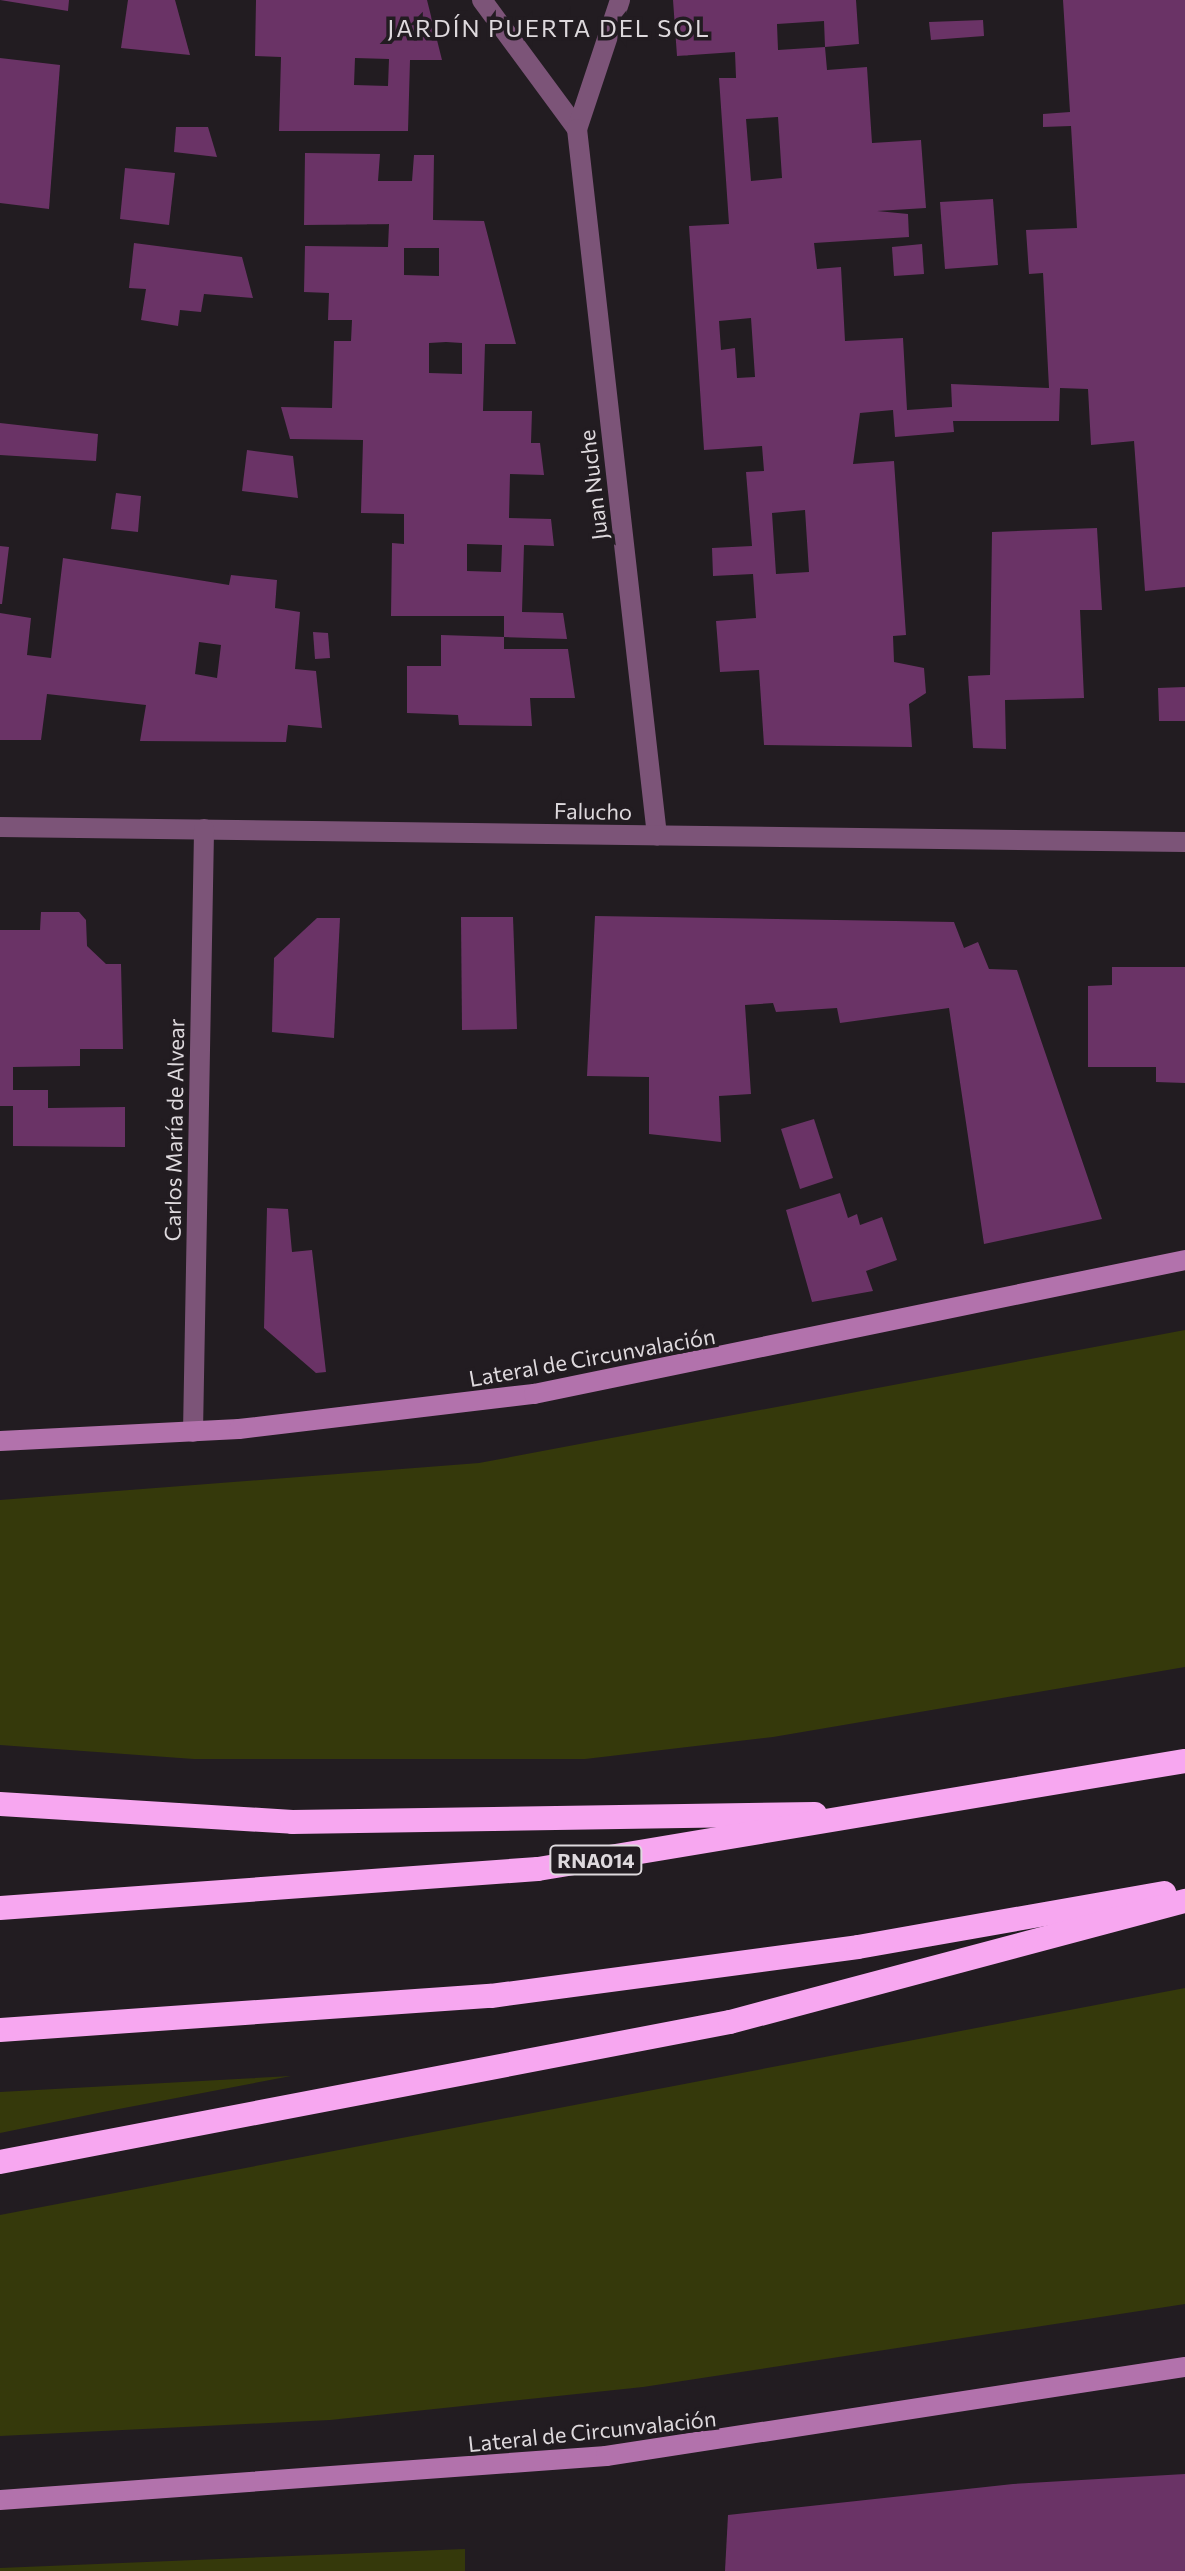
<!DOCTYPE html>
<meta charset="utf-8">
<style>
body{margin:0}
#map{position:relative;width:1185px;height:2571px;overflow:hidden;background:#221c21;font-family:Commissioner,sans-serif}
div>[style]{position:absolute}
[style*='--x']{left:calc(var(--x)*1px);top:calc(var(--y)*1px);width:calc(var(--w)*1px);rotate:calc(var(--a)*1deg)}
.green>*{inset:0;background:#35390b}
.building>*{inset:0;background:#6a3366}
.street>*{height:20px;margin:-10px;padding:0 10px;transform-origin:10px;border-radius:10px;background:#7c5478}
.secondary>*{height:20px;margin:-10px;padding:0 10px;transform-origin:10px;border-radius:10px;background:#b272ac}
.highway>*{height:24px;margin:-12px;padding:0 12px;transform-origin:12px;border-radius:12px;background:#f7a7f0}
span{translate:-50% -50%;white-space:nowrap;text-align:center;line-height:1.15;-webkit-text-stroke:7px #221c21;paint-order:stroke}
.shield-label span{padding:2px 6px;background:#221c21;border:2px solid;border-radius:6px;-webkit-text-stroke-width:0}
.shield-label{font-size:20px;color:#ded9dd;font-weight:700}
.street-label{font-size:22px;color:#ded9dd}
.neighbourhood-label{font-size:24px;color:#ded9dd;letter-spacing:2px}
</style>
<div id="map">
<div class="green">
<div style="clip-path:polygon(1185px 1330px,1185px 1667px,773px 1737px,585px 1759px,194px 1759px,0 1745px,0 1500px,479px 1463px)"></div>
<div style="clip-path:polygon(1185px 1988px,1185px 2304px,643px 2387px,330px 2420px,0 2436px,0 2215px)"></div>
<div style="clip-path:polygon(291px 2076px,103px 2112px,0 2133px,0 2092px)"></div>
<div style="clip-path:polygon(465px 2549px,465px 2571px,0 2571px,0 2568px)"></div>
</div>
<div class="building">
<div style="clip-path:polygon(0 0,69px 0,68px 11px)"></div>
<div style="clip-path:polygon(128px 0,175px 0,190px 55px,121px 48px)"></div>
<div style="clip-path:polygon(evenodd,256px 0,427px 0,442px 60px,410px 60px,408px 131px,279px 131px,281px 57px,255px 56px,256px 0,355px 58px,389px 59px,388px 86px,354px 85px,355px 58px)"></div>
<div style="clip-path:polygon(evenodd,673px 0,856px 0,859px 44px,825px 47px,824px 21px,777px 24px,778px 50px,825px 47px,827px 70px,867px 67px,872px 143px,921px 140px,926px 208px,877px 211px,908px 214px,909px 237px,814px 243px,817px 269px,841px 267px,845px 341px,903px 338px,907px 410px,952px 407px,951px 384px,1049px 388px,1043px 273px,1029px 274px,1026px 230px,1077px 228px,1071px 126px,1043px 127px,1043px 114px,1070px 112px,1063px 0,1185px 0,1185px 587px,1145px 591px,1134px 441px,1091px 445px,1088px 389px,1060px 388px,1059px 421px,953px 421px,954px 432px,895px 437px,893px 410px,860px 413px,853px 464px,894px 461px,906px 635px,893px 636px,894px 662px,924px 668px,926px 693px,909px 704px,912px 747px,764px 745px,759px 670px,720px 672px,716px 621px,756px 618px,753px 574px,713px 576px,712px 548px,752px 546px,746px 472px,764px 471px,762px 446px,704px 450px,689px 226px,729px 224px,719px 78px,736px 78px,735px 52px,677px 56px,673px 0,778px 117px,782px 178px,751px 181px,746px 119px,778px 117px,673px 0,751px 318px,755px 377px,737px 378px,735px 348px,721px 350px,719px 321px,751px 318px,673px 0,805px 510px,809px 572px,776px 574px,772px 513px,805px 510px)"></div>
<div style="clip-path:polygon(983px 20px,984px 36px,931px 40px,929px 22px)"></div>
<div style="clip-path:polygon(0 58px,60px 65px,49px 209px,0 203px)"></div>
<div style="clip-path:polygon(176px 127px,208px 127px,217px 157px,174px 152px)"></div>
<div style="clip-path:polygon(evenodd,305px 153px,380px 154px,378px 181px,412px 181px,414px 155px,434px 155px,433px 220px,484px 221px,516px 344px,485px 344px,483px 411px,532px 411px,531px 443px,540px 443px,544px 475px,510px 474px,509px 518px,551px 519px,554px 546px,524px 545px,522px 612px,563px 613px,567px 639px,504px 637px,504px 616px,391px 616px,392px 543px,404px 544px,404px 514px,361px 513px,363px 440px,290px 439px,281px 407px,332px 408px,334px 341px,351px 341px,352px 320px,328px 320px,329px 293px,304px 292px,305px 246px,388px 247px,389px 224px,304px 225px,305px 153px,404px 248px,439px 248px,439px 276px,404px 275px,404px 248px,305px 153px,446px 342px,462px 343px,462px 374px,429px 373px,429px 343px,446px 342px,305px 153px,467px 544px,502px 545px,501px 572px,467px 571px,467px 544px)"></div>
<div style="clip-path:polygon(125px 168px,175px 173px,169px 225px,120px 219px)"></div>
<div style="clip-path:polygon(993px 199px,998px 265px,945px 269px,940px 202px)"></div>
<div style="clip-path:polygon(134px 243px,242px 257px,253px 298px,204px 294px,201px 312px,180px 310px,178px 326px,141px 320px,146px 289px,129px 288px)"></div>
<div style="clip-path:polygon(922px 244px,924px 274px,894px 276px,892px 247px)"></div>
<div style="clip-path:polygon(0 423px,98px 434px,96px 461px,0 455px)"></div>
<div style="clip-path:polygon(247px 450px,293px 456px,298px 498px,242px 491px)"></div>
<div style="clip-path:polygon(116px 493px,141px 496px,138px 532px,111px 529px)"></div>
<div style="clip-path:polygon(1097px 528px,1102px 610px,1080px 610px,1084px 698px,1005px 700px,1006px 749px,973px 748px,968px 676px,990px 675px,992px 532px)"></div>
<div style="clip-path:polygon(0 546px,9px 547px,2px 604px,0 604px)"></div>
<div style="clip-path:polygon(evenodd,63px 558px,229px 585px,231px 575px,277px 580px,275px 608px,300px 612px,295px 669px,316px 671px,322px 728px,288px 725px,286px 742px,140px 741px,146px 705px,47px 694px,41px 740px,0 740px,0 613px,31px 618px,27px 655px,51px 658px,63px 558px,199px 642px,221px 645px,217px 678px,195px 674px,199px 642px)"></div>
<div style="clip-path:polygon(313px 632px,328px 633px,330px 658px,315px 659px)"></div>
<div style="clip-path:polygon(441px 635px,504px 637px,504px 649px,568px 649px,575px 698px,530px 698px,532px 726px,459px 725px,458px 715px,407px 713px,407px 666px,441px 666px)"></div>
<div style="clip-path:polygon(1185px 687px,1185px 721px,1159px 721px,1158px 688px)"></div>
<div style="clip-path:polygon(41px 912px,79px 912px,86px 920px,87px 946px,106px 964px,121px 964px,123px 1049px,80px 1049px,80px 1066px,13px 1067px,13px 1090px,48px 1090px,48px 1108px,125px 1107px,125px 1147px,13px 1146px,13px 1106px,0 1106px,0 930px,40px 930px)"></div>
<div style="clip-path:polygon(595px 916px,954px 922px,964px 948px,978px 942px,989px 969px,1017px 970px,1102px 1219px,984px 1244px,949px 1008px,840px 1023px,837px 1008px,776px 1012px,773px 1003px,745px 1005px,751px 1094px,719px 1096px,721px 1142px,649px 1134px,649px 1077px,587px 1076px)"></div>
<div style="clip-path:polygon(461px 917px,513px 917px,517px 1029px,462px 1030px)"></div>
<div style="clip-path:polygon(317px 918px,340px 918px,334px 1038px,272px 1032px,274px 958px)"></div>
<div style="clip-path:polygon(1112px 967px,1185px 967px,1185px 1083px,1156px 1082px,1156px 1067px,1088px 1067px,1088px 986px,1112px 985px)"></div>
<div style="clip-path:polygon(814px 1119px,833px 1178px,800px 1189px,781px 1129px)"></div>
<div style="clip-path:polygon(840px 1193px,848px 1218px,857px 1214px,860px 1225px,882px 1217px,897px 1260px,866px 1271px,873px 1291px,812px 1302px,786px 1210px)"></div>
<div style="clip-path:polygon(267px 1208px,288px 1209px,292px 1252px,312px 1250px,326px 1372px,316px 1373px,264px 1328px)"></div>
<div style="clip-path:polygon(1185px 2474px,1185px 2571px,725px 2571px,728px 2515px,1013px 2484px)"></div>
</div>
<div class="street">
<div style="--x:482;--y:0;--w:160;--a:53.6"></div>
<div style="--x:620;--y:0;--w:136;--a:108.4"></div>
<div style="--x:577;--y:129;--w:711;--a:83.54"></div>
<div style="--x:0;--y:827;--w:1185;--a:0.73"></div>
<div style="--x:193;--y:1432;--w:603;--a:-88.95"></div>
</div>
<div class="secondary">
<div style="--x:0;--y:1441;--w:239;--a:-2.9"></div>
<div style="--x:239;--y:1429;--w:297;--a:-6.8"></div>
<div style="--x:534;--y:1394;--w:665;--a:-11.63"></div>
<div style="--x:0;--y:2500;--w:608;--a:-4.15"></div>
<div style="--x:606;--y:2456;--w:586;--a:-8.74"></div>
</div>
<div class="highway">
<div style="--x:0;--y:1804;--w:293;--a:3.5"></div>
<div style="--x:292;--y:1822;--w:523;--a:-0.88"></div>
<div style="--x:0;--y:1908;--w:539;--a:-4.15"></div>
<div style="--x:538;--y:1869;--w:656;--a:-9.48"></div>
<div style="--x:0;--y:2030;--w:492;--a:-4"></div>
<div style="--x:491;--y:1996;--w:370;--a:-7.6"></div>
<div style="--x:858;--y:1947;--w:311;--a:-10"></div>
<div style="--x:0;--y:2162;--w:743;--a:-10.86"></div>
<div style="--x:730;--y:2022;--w:471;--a:-14.9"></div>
</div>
<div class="shield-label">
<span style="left:596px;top:1860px">RNA014</span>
</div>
<div class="street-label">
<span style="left:593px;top:485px;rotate:-97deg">Juan Nuche</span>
<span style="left:593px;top:811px;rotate:1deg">Falucho</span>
<span style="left:174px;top:1130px;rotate:-89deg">Carlos María de Alvear</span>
<span style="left:592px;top:1357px;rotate:-10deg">Lateral de Circunvalación</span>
<span style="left:592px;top:2431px;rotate:-6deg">Lateral de Circunvalación</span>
</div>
<div class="neighbourhood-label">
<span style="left:549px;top:28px">JARDÍN PUERTA DEL SOL</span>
</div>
</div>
